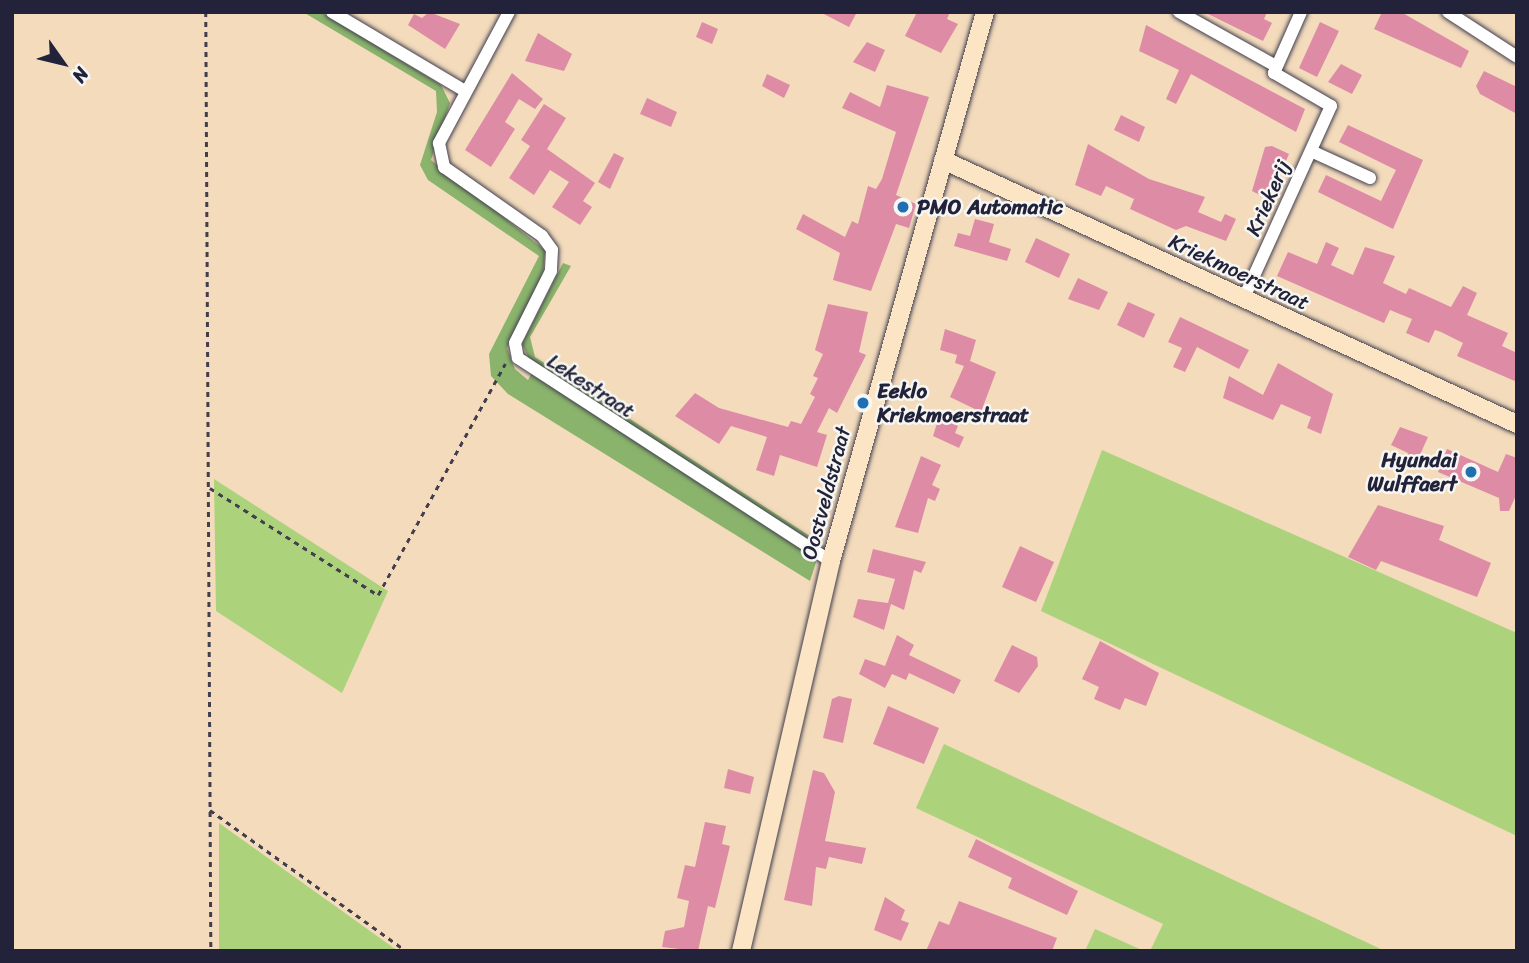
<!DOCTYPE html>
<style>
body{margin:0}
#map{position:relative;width:1529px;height:963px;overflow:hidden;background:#f3dbbc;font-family:Sriracha,sans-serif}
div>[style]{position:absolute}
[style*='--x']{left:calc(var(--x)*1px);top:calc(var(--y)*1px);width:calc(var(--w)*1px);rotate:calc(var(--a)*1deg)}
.green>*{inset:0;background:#add27c}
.forest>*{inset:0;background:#8ab46c}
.building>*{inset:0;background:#de8ca6}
.path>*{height:2.5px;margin-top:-1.25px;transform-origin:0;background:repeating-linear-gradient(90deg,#413e4e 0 5px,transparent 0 10px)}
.roads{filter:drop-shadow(0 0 2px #413e4e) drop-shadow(0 0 2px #413e4e)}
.street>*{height:12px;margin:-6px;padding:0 6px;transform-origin:6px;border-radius:6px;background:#fff}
.secondary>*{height:18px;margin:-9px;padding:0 9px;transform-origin:9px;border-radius:9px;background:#fce5c4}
.dots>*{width:19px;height:19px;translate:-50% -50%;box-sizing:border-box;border:4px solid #f6f6f2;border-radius:50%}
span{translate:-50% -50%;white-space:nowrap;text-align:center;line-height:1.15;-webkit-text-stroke:5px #f6f6f2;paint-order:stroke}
.street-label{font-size:21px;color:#22223b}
.poi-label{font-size:21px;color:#22223b;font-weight:700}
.left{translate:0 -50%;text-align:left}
.right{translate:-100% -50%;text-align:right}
.frame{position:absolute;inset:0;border:14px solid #22223b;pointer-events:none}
.north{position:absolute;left:28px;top:28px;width:70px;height:70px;-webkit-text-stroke:5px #f6f6f2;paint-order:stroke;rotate:124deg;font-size:19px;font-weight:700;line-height:28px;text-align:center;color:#22223b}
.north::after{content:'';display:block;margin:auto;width:24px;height:32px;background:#22223b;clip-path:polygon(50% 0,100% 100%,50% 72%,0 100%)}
</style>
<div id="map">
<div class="green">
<div style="clip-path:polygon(1102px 450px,1517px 633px,1517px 836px,1041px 611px)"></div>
<div style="clip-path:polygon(214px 479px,388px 591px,342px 693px,216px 611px)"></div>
<div style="clip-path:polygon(944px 744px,1385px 951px,1150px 951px,1163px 924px,916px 808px)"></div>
<div style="clip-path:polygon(219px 823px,261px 853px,398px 951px,219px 951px)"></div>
<div style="clip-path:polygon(1095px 929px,1144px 951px,1085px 951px)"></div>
</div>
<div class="forest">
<div style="clip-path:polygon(303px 12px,321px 12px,441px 85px,450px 103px,431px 160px,545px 250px,543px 276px,507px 348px,515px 369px,528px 380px,534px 369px,522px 344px,563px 263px,571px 266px,530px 337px,535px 357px,822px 544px,810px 581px,508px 394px,491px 376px,489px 354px,539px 256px,428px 180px,420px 165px,437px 112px,436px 91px)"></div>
</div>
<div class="building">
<div style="clip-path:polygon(429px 12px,460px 24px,445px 49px,408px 25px,414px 14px,422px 18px)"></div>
<div style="clip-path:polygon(820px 12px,857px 12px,849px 27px)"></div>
<div style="clip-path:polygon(917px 12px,950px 12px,947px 19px,958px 24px,941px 53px,905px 36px)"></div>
<div style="clip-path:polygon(1204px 12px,1267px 12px,1264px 19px,1272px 23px,1263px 41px)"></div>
<div style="clip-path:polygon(1382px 12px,1401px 12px,1469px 51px,1461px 68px,1374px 29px)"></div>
<div style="clip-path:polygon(702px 22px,718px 29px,712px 44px,696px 37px)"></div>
<div style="clip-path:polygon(1320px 22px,1339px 31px,1317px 77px,1299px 68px)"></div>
<div style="clip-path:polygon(1146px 25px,1305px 109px,1296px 132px,1191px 74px,1176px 104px,1166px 99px,1179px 70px,1139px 51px)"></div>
<div style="clip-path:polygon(538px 33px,572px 54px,564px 71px,525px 61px)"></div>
<div style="clip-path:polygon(867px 42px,885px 50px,875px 72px,853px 62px)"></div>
<div style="clip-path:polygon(1341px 64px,1362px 75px,1352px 94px,1328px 82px)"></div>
<div style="clip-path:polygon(1484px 71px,1517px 87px,1517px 114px,1480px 94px,1476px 86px)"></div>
<div style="clip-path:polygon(512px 73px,543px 99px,535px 109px,519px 99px,505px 122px,515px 129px,491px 167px,465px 150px)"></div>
<div style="clip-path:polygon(767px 74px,790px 85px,784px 98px,762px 86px)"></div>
<div style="clip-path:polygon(887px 85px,929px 97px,896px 195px,916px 204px,909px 228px,896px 224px,871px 291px,833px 280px,840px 253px,796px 229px,803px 214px,845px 237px,852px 221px,858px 224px,868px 186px,876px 189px,882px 179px,896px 132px,842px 108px,850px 92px,880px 107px)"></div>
<div style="clip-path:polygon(647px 98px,677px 112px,671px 127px,640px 114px)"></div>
<div style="clip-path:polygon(544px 104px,566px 118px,547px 149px,595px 183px,583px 201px,592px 207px,580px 225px,552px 207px,569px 182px,550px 170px,534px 195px,509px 178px,530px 146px,521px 140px)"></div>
<div style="clip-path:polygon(1121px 115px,1145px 127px,1139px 142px,1114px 130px)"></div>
<div style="clip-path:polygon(1348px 125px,1423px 160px,1393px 229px,1318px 192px,1326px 175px,1381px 201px,1391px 180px,1396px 170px,1339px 142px)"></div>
<div style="clip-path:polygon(1088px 144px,1149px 179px,1205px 197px,1198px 212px,1221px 222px,1225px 214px,1236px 219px,1226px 241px,1186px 226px,1176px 230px,1130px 209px,1134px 199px,1106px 186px,1101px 196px,1075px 185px)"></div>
<div style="clip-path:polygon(1272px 146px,1289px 154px,1269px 200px,1252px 191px,1265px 147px)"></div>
<div style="clip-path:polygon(614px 153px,624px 158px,610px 189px,598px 182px)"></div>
<div style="clip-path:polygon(975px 219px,994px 224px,989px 242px,1011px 249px,1007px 261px,954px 246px,958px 233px,970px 236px)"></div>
<div style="clip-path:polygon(1036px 238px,1070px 254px,1059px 278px,1025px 262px)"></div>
<div style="clip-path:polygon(1326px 242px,1339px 248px,1331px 265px,1353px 275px,1365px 247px,1395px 256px,1383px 283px,1406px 294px,1409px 288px,1451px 307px,1463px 286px,1477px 293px,1467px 315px,1508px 333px,1502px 346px,1517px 353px,1517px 382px,1457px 356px,1463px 343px,1441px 332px,1435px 330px,1429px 343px,1406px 333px,1412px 319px,1390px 310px,1384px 323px,1277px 276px,1288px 252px,1317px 264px)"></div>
<div style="clip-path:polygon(1078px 278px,1108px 292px,1099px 310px,1068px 299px)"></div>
<div style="clip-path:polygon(1128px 302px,1155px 314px,1144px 338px,1117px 325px)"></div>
<div style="clip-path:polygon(828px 304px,868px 312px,859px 352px,866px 355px,837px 413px,829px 408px,817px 432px,827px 435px,817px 467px,780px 455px,774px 476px,756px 470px,767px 437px,731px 426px,719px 444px,675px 416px,695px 393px,719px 408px,788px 427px,791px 421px,801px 424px,815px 397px,810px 394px,818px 378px,813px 376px,823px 354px,815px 350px)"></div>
<div style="clip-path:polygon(1180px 317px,1249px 350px,1239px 369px,1197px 347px,1185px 372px,1173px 367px,1182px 348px,1168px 342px)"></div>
<div style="clip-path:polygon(945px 329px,976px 340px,970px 361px,996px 372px,981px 412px,950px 397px,964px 366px,955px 363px,957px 355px,940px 350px)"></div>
<div style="clip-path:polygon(1278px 363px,1333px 394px,1321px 434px,1307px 428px,1311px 417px,1281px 404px,1273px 420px,1223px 398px,1229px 376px,1263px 395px)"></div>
<div style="clip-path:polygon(939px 417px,958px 426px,955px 433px,964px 437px,959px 448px,933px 436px)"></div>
<div style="clip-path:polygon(1400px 427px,1428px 437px,1414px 468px,1403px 463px,1408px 453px,1391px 445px)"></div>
<div style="clip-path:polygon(1447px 449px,1498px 472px,1506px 454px,1517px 458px,1517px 493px,1509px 511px,1500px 511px,1499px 498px,1438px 472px)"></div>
<div style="clip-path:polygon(921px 456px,941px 465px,932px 485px,940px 489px,935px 501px,928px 498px,918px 533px,895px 527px)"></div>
<div style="clip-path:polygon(1378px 505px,1444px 526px,1439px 540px,1491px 563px,1477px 597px,1381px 561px,1376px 570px,1348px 557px)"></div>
<div style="clip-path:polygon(1020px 546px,1054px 562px,1036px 602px,1002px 587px)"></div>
<div style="clip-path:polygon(873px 549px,926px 562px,921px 573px,914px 570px,904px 610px,891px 604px,884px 630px,853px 617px,858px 599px,888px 603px,895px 579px,867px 572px)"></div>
<div style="clip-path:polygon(897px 635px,914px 645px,909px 655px,961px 680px,954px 694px,909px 673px,906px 680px,892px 674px,885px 688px,859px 674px,865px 659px,885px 666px)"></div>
<div style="clip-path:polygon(1100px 641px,1159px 673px,1146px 706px,1125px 698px,1120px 710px,1094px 699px,1099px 687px,1082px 679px)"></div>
<div style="clip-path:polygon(1012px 645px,1037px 657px,1038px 666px,1019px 693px,994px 681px)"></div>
<div style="clip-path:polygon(839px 696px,852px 699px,843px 743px,823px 738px,832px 699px)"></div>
<div style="clip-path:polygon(888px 706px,939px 728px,924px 764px,873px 744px)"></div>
<div style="clip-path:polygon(728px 769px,754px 777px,750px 794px,724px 788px)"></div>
<div style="clip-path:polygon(813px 770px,824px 773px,835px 792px,825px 841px,866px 848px,862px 864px,829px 857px,826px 869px,816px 867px,812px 906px,784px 900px)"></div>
<div style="clip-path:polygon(705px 822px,726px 826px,722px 844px,730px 846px,715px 908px,708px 906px,698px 951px,662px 947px,665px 931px,684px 927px,689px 901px,677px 898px,685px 865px,695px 867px)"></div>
<div style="clip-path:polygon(976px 839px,1078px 891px,1067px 915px,1008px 888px,1012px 878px,968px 857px)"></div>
<div style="clip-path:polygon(885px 897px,905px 910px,901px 920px,909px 923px,901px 941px,874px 930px)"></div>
<div style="clip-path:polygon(959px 901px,1057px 938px,1052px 951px,926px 951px,939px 921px,949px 925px)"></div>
</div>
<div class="path">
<div style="--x:206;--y:12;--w:939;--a:89.69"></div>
<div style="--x:210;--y:488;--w:199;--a:32.5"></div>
<div style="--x:378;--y:595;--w:264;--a:-61.2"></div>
<div style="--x:210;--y:810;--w:241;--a:35.7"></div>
</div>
<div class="roads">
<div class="street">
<div style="--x:332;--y:12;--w:155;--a:30.7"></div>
<div style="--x:509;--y:12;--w:149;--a:118.1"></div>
<div style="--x:439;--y:143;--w:25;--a:78"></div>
<div style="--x:444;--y:167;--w:120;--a:35.1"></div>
<div style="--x:542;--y:236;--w:17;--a:54"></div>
<div style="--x:552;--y:250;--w:21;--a:93"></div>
<div style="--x:551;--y:271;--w:80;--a:116.6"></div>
<div style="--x:515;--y:343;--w:15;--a:79"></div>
<div style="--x:518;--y:358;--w:373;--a:33"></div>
<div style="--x:1179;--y:12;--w:111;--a:29.1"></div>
<div style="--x:1448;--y:12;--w:82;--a:33.1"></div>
<div style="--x:1311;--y:151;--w:65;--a:24.6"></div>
<div style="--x:1243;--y:300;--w:213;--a:-65.6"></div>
<div style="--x:1331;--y:106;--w:66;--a:-149.9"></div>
<div style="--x:1274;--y:73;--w:67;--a:-66.1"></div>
</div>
<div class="secondary">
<div style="--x:943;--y:160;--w:632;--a:24.7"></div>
<div style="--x:741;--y:951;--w:400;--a:-77"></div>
<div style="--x:831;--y:561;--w:570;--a:-74.33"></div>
</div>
</div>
<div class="dots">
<div style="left:903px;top:207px;background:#1f6fb2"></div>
<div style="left:863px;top:403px;background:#1f6fb2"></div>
<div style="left:1471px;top:472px;background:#1f6fb2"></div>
</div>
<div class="street-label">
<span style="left:1268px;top:198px;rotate:-66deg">Kriekerij</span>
<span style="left:1239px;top:272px;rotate:25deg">Kriekmoerstraat</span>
<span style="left:591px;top:386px;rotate:33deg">Lekestraat</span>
<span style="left:826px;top:493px;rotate:-75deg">Oostveldstraat</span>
</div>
<div class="poi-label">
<span class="left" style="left:917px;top:207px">PMO Automatic</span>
<span class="left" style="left:877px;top:403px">Eeklo<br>Kriekmoerstraat</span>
<span class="right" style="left:1457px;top:472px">Hyundai<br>Wulffaert</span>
</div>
<div class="frame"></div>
<div class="north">N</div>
</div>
